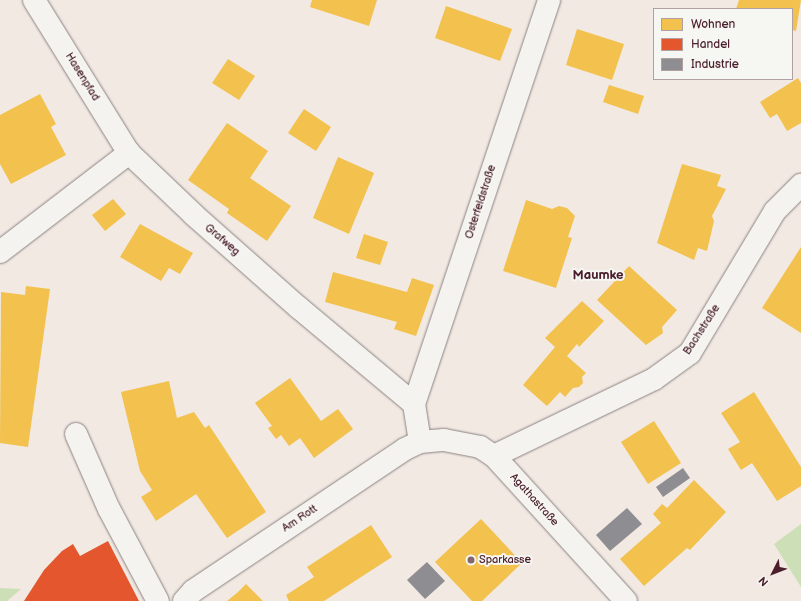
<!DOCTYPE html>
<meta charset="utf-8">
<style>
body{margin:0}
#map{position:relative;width:801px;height:601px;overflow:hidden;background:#f1e9e2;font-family:"Balsamiq Sans",sans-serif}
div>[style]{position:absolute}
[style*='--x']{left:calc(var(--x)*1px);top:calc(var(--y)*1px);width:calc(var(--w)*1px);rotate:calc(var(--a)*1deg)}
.green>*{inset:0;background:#cddfb7}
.homes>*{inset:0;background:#f2c14e}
.shops>*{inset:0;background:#e4572e}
.industry>*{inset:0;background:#8d8d92}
.roads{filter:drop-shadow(0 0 1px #8d8281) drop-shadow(0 0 1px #8d8281)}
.minor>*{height:22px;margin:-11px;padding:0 11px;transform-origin:11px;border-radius:11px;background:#f4f3f0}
.dots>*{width:11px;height:11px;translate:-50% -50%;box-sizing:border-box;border:2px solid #f6f6f2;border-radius:50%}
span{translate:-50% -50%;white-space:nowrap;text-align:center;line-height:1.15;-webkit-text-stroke:4px #f6f6f2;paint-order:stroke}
.street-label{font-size:11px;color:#4a1f2b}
.poi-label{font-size:11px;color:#4a1f2b}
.left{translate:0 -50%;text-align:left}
.quarter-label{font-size:13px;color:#4a1f2b;font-weight:700}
.legend{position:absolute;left:653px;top:8px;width:140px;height:72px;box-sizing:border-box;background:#f6f6f2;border:1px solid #b1a0a2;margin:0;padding:5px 7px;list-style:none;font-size:12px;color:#4a1f2b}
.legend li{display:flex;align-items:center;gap:8px;height:20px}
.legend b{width:20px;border:1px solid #b1a0a2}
.north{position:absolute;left:753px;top:553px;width:40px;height:40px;-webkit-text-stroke:3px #f6f6f2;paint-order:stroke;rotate:228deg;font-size:11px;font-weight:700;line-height:16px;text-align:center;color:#4a1f2b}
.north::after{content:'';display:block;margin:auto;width:14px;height:18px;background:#4a1f2b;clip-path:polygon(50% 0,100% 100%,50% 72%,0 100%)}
</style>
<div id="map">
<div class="green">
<div style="clip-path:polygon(801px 524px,801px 587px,774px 544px)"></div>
<div style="clip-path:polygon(0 588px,21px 589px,7px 601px,0 601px)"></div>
</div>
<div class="homes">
<div style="clip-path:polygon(312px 0,377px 0,369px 26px,310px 7px)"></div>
<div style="clip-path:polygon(739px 0,801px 0,796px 31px,792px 30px,792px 9px,736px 9px)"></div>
<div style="clip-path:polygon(446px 6px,512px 29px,500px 61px,435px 38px)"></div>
<div style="clip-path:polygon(577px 29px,624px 44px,612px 80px,566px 65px)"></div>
<div style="clip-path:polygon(228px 59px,255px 76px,239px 100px,212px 83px)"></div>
<div style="clip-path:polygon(798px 78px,801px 83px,801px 123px,787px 131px,777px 114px,770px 118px,760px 102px)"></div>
<div style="clip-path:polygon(609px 85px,644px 96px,638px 114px,603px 102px)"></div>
<div style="clip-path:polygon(40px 94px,56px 124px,51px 127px,66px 155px,11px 184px,0 164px,0 115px)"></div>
<div style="clip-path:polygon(304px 109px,331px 127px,316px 151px,288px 133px)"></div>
<div style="clip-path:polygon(227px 123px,268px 151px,250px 178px,291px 206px,267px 241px,227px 213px,229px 209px,188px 180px)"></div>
<div style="clip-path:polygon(338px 157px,374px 173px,349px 234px,313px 218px)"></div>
<div style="clip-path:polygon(682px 164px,721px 175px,717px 186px,726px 189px,712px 216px,714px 221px,707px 251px,698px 248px,694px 260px,657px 243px)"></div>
<div style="clip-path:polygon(113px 199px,126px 214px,105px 231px,92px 215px)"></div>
<div style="clip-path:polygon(526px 200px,552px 209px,559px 206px,567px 208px,575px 216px,568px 237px,572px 238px,556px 288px,503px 271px)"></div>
<div style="clip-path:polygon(140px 224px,193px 253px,180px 274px,169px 268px,161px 281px,120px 257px)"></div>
<div style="clip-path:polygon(364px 234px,388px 242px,380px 265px,356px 258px)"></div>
<div style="clip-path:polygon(801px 247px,801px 333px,762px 308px)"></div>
<div style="clip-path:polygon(629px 266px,677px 310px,662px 327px,663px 333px,646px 345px,597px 300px)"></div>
<div style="clip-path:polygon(333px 272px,407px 292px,412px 278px,434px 285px,416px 336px,394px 329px,397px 322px,325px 302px)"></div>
<div style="clip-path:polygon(26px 286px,50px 289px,28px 447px,0 443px,1px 292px,25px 295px)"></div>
<div style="clip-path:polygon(582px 301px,604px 321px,579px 347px,577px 344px,567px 356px,586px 373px,582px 377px,583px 383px,579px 387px,573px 388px,565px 397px,560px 392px,547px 406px,523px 385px,555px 347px,545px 338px)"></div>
<div style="clip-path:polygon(290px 378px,321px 421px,338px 409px,353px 429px,314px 458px,300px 438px,289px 446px,281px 435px,276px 439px,268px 428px,272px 426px,255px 403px)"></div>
<div style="clip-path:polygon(169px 381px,177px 418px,194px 412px,205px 428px,209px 425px,266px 512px,227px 538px,196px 494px,156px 521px,141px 497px,152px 490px,140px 471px,121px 392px)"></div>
<div style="clip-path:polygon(754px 392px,801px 467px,801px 486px,777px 501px,752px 463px,741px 470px,728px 449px,740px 442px,721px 413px)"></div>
<div style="clip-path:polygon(654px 421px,681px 463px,648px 484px,621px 442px)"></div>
<div style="clip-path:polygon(694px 480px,726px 512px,690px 550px,687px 548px,644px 586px,620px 559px,661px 523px,653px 514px,662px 504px,667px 508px)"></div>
<div style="clip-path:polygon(481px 519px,522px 563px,482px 601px,472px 601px,435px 562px)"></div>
<div style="clip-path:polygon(371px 525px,392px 557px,324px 601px,289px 601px,286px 595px,314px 577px,307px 567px)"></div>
<div style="clip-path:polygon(246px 584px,263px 601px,227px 601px,238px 592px)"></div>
</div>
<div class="shops">
<div style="clip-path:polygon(108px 541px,139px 601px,24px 601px,44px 570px,62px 551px,73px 544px,80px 556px)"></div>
</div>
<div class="industry">
<div style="clip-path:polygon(683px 468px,690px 478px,663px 497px,656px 487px)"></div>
<div style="clip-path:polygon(627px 508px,642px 524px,610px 551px,596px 535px)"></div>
<div style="clip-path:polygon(427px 562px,445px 581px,425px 599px,407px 580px)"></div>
</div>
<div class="roads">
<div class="minor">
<div style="--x:34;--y:0;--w:180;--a:58.2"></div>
<div style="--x:129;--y:153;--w:90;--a:43.6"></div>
<div style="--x:194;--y:215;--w:139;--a:41.5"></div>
<div style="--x:298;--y:307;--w:151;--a:39.9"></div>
<div style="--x:414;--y:404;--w:38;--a:81"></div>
<div style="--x:0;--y:252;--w:163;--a:-37.5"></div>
<div style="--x:414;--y:404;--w:426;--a:-71.5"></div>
<div style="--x:76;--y:434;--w:82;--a:66.3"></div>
<div style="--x:109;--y:509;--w:104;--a:62"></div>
<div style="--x:494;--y:456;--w:178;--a:-25.7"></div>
<div style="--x:654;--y:379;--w:44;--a:-35.8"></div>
<div style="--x:690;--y:353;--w:165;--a:-59.1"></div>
<div style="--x:775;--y:211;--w:37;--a:-45"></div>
<div style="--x:184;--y:601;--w:13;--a:-48"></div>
<div style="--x:193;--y:591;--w:255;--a:-33.8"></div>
<div style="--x:405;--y:449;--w:17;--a:-25"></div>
<div style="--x:420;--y:442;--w:24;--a:-5"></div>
<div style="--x:444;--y:440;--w:37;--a:11"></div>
<div style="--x:480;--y:447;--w:17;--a:33"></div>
<div style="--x:494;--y:456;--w:196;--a:47.7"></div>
</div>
</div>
<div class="dots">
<div style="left:471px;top:560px;background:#84666b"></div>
</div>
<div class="street-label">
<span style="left:82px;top:77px;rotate:58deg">Hasenpfad</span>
<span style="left:481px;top:202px;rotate:-72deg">Osterfeldstraße</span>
<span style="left:222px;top:240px;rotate:41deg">Grafweg</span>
<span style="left:702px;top:330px;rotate:-57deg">Bachstraße</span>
<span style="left:534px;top:500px;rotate:48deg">Agathastraße</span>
<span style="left:300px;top:519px;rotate:-34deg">Am Rott</span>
</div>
<div class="poi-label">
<span class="left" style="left:479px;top:560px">Sparkasse</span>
</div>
<div class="quarter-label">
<span style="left:598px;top:275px">Maumke</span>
</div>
<ul class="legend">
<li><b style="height:11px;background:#f2c14e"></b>Wohnen</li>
<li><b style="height:11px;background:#e4572e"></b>Handel</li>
<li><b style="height:11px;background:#8d8d92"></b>Industrie</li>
</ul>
<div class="north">N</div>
</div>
